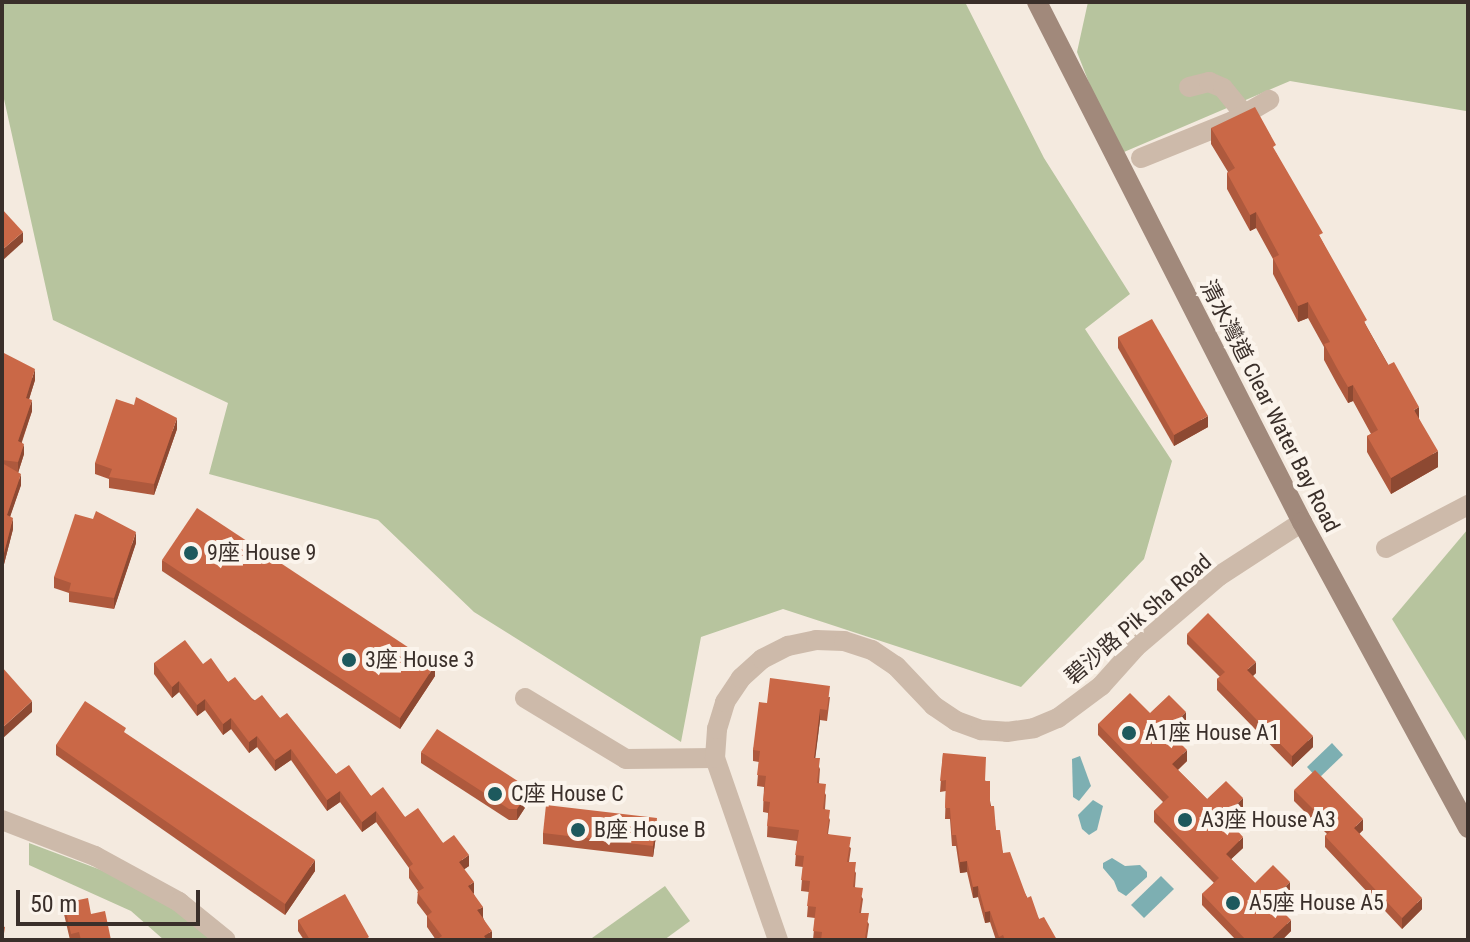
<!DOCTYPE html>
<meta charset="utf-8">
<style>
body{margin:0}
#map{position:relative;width:1470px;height:942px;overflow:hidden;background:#f4eadf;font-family:"Roboto Condensed","Noto Sans TC",sans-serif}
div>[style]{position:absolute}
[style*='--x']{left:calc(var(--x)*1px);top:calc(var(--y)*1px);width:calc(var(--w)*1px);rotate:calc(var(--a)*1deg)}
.green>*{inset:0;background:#b7c49e}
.water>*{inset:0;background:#7dafb2}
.minor>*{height:20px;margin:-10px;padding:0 10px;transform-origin:10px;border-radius:10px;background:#cdbaaa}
.secondary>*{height:20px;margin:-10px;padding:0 10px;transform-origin:10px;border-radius:10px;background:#a1897b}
.wall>*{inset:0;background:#ae593d}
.shaded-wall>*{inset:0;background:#8d4932}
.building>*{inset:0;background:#ca6847}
.dots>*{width:22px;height:22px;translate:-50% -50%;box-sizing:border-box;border:4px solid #fbf4ec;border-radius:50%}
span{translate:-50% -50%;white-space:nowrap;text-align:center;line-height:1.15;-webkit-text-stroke:8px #fbf4ec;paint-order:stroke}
.street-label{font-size:22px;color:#3a2f2a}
.poi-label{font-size:22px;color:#3a2f2a}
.left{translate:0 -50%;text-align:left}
.frame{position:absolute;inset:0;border:4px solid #3a2f2a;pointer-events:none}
.scale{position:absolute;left:16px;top:890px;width:184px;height:36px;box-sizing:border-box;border:4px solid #3a2f2a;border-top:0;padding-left:10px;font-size:24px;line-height:28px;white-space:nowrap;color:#3a2f2a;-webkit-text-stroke:6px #fbf4ec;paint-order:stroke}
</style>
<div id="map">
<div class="green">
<div style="clip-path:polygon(2px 2px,965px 2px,1044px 158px,1130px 294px,1085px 329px,1172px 461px,1144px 559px,1021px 687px,783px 609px,701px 637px,681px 742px,474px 612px,378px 520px,209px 474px,228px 403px,53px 320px,2px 90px)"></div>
<div style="clip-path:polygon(1088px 2px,1468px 2px,1468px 114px,1466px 111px,1290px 81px,1117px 155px,1077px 52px)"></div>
<div style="clip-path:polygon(1468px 529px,1468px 744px,1392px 619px)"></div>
<div style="clip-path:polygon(29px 843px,101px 870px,171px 906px,211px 940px,164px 940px,131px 911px,29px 865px)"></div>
<div style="clip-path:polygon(665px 886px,690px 921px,664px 940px,594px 940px,592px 938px)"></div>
</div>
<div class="water">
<div style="clip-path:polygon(1332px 743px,1343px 755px,1318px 779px,1307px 767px)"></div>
<div style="clip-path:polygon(1080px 756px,1091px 786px,1079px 801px,1073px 797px,1072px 759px)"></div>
<div style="clip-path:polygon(1093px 800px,1103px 806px,1097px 830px,1089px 835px,1082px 829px,1078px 815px)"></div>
<div style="clip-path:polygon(1112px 858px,1125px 866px,1140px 865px,1147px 872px,1147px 877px,1126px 896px,1118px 891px,1114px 881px,1103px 868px,1103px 863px)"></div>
<div style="clip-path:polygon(1161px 876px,1174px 889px,1144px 918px,1131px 905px)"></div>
</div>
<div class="minor">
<div style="--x:1189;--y:87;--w:21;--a:-14"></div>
<div style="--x:1209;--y:82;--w:15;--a:23"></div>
<div style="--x:1223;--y:88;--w:33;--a:51"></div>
<div style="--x:1141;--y:158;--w:99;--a:-21.9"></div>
<div style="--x:1233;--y:121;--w:42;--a:-30.3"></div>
<div style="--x:1386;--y:548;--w:93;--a:-27.7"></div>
<div style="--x:525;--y:698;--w:118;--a:31.1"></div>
<div style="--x:626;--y:759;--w:89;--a:-0.6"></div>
<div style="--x:2;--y:820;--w:100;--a:21.2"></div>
<div style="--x:95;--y:856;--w:96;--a:28.7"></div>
<div style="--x:179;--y:902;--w:60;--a:39"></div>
<div style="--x:778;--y:940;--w:193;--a:-109.1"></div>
<div style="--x:715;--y:758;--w:29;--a:-86"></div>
<div style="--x:717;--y:729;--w:28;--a:-73"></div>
<div style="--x:725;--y:702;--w:29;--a:-56"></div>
<div style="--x:741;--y:678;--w:28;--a:-42"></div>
<div style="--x:762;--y:659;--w:29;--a:-27"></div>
<div style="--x:788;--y:646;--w:29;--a:-12"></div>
<div style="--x:816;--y:640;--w:28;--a:2"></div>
<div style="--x:844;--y:641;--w:29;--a:18"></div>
<div style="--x:872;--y:650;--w:29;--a:34"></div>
<div style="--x:896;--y:666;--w:55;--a:46.5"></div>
<div style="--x:934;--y:706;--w:27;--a:34"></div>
<div style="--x:956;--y:721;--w:27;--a:20"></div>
<div style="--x:981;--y:730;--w:26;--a:4"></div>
<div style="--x:1007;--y:732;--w:27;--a:-8"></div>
<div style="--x:1034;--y:728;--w:26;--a:-23"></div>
<div style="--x:1058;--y:718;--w:54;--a:-36.7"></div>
<div style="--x:1101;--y:686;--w:52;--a:-48.1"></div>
<div style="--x:1136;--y:647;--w:109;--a:-40.5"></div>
<div style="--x:1219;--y:576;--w:99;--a:-33"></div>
</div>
<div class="secondary">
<div style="--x:1037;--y:2;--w:584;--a:63"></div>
<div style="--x:1302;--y:522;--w:348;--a:61.5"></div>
</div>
<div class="wall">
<div style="clip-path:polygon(1211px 128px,1276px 153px,1367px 327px,1419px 419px,1438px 467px,1391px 494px,1367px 452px,1367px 436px,1371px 434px,1353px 401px,1348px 403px,1337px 384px,1324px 360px,1324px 347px,1308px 318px,1298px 322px,1273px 274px,1273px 259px,1256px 228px,1250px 231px,1227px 189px,1227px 173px,1228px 172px,1211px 144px)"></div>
<div style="clip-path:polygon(1118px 337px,1208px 427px,1174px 446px,1118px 348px)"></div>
<div style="clip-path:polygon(2px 352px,35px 380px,29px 399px,32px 411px,22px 442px,24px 454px,18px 473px,21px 485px,10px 516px,13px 529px,2px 572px)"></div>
<div style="clip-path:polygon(177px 429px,154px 495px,109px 488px,109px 479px,95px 474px,95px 463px)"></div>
<div style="clip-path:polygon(136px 543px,114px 609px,69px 602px,69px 593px,54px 588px,54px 577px)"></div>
<div style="clip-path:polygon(162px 560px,435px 676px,400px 729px,162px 571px)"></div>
<div style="clip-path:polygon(1187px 634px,1256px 673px,1253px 676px,1313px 747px,1292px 767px,1217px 690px,1217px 679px,1220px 677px,1187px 644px)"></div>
<div style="clip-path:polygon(154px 663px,203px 664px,280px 718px,336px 774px,405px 817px,443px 843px,469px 866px,464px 869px,492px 940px,436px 940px,427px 927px,427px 916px,417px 903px,418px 891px,409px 878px,409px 868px,376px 822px,362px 832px,340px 802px,327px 811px,291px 760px,275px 771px,257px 747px,249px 753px,231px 729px,223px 735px,205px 710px,197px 716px,179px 692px,172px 698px,154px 674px)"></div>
<div style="clip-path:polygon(830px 697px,827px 721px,820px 720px,815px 758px,820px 769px,819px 783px,826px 795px,825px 809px,830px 820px,828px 834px,851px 848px,849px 862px,856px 873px,855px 887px,863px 899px,861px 913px,869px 924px,867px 938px,875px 940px,813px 940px,815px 918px,807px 917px,809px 892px,801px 891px,803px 867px,795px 866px,797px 841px,767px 837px,768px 813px,763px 812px,764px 787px,757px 786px,759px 762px,753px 761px,753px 750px,767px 703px)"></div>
<div style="clip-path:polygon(1150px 713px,1186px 723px,1172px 736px,1187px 761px,1178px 770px,1207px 799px,1243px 809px,1229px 822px,1243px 848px,1231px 859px,1255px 883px,1290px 893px,1277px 906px,1291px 931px,1282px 940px,1236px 940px,1202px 905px,1202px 894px,1214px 883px,1154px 822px,1154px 811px,1163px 802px,1098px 735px,1098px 724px)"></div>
<div style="clip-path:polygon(126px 734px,315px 871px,285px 915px,56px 755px,56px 745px)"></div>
<div style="clip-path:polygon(421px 752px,530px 800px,517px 820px,509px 820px,421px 763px)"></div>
<div style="clip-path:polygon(943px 753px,986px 781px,996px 830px,1003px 853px,1039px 919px,1057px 940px,996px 940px,990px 922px,985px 923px,978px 897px,973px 898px,967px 872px,960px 873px,956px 846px,952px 846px,950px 819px,945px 819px,946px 791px,940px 792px)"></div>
<div style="clip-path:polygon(1294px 790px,1363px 830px,1359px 834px,1422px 909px,1402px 929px,1325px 847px,1325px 836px,1327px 834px,1294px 801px)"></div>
<div style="clip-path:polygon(657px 829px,653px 857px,543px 844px,543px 833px)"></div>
<div style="clip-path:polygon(64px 903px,91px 914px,111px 940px,70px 940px,64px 914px)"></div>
<div style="clip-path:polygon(298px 920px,369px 940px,304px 940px,298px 931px)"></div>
</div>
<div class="shaded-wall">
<div style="clip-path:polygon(1256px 212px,1256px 228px,1250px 231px,1250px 215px)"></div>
<div style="clip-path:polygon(23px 232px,23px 242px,2px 261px,2px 250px)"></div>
<div style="clip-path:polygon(1308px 302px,1308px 318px,1298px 322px,1298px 306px)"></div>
<div style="clip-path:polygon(35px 369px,35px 380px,26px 409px,26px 398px)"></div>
<div style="clip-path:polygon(1353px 385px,1353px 401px,1348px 403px,1348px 387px)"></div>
<div style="clip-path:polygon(32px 400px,32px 411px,18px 452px,18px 441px)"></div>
<div style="clip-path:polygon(1419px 407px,1419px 423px,1414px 410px)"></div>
<div style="clip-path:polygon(1208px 416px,1208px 427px,1174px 446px,1174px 435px)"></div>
<div style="clip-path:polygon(177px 418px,177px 429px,154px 495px,154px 484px)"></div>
<div style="clip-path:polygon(24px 444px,24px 454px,18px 473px,18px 462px)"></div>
<div style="clip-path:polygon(1438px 451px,1438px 467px,1391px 494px,1391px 478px)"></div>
<div style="clip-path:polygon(21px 474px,21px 485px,7px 526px,7px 515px)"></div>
<div style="clip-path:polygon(13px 518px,13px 529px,2px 572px,2px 561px)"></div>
<div style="clip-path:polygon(136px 532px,136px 543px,114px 609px,114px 598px)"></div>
<div style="clip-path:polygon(1256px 662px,1256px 673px,1247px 681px,1247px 670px)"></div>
<div style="clip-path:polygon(435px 665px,435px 676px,400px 729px,400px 718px)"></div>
<div style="clip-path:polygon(179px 681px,179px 692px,172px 698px,172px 687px)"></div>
<div style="clip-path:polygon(205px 699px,205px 710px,197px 716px,197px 705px)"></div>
<div style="clip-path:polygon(32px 701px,32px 712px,2px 739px,2px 728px)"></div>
<div style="clip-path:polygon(820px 709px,820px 720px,814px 769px,814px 758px)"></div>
<div style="clip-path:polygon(1186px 712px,1186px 723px,1167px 741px,1167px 730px)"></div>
<div style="clip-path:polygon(231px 718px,231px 729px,223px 735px,223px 724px)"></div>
<div style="clip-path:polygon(257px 736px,257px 747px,249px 753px,249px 742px)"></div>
<div style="clip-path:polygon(1313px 736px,1313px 747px,1292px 767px,1292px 756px)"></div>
<div style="clip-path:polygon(291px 749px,291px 760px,275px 771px,275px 760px)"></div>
<div style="clip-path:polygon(1187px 750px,1187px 761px,1172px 775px,1172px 764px)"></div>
<div style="clip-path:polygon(530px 789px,530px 800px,517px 820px,517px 809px)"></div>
<div style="clip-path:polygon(340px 791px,340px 802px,327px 811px,327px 800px)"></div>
<div style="clip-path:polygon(1243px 798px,1243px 809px,1224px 827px,1224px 816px)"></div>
<div style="clip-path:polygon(376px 811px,376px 822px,362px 832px,362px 822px)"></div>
<div style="clip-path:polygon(657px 818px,657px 829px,653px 857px,653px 846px)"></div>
<div style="clip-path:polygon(1363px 819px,1363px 830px,1354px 839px,1354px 828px)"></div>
<div style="clip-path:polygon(1243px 837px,1243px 848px,1226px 864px,1226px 854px)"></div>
<div style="clip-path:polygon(469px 855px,469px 866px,459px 873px,459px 862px)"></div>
<div style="clip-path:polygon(315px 860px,315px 871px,285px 915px,285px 904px)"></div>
<div style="clip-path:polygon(967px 861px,967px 872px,960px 873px,960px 862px)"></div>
<div style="clip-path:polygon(474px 882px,474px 893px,468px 897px,468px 886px)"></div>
<div style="clip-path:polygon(1290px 882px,1290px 893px,1271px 911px,1271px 900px)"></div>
<div style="clip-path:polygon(978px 886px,978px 897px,973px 898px,973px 887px)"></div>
<div style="clip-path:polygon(1422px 898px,1422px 909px,1402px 929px,1402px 918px)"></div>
<div style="clip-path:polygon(483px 907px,483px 918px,477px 910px)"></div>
<div style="clip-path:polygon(990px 911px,990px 922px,985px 923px,985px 912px)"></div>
<div style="clip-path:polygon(1291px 920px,1291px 931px,1282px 940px,1270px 940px)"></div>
<div style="clip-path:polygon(492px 931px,492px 940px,484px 940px,484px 936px)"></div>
</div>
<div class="building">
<div style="clip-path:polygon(1255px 107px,1276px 145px,1273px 147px,1323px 233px,1319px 235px,1367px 320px,1364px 322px,1388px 365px,1394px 362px,1419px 407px,1414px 410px,1438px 451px,1391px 478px,1367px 436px,1378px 430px,1353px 385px,1348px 387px,1337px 368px,1324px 344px,1330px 342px,1308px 302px,1298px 306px,1273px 258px,1279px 255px,1256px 212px,1250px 215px,1227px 173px,1235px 168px,1211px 128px)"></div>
<div style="clip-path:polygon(2px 209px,23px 232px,2px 250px)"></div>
<div style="clip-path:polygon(1152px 319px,1208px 416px,1174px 435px,1118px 337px)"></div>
<div style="clip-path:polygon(2px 352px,35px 369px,26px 398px,32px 400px,18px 441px,24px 444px,18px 462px,2px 460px)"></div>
<div style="clip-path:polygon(136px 397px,177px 418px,154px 484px,109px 477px,112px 469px,95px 463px,116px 399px,134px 405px)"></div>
<div style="clip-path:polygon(2px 463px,21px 474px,7px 515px,13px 518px,2px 561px)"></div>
<div style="clip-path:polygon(197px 508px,435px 665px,400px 718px,162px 560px)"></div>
<div style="clip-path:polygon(96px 511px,136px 532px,114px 598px,69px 591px,71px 583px,54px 577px,75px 514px,93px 519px)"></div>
<div style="clip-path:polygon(1208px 613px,1256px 662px,1247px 670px,1313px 736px,1292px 756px,1217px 679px,1225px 672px,1187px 634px)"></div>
<div style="clip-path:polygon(185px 640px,203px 664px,211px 658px,228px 682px,235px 677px,254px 701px,262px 695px,280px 718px,287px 713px,336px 774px,349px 765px,371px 796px,383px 787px,405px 817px,418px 808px,443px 843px,454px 835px,469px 855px,459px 862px,474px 882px,468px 886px,483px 907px,477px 910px,492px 931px,484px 936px,487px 940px,436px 940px,442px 936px,427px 916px,432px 912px,417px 892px,424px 888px,409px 867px,413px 864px,376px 811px,362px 822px,340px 791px,327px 800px,291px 749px,275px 760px,257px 736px,249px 742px,231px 718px,223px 724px,205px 699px,197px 705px,179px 681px,172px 687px,154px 663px)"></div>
<div style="clip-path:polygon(2px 667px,32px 701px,2px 728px)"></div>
<div style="clip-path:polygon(770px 678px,830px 686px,827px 710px,820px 709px,817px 734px,814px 758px,820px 758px,817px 783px,826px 784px,823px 809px,830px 810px,827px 834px,851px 837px,847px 862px,856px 862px,853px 887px,863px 888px,859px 913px,869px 913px,865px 938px,875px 939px,875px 940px,821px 940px,822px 932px,813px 931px,816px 907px,807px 906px,810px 881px,801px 880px,804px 856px,795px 855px,799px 830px,767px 826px,770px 802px,763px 801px,766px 776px,757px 775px,760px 751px,753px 750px,759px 702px,767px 703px)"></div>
<div style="clip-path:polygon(1130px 693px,1150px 713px,1169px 695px,1186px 712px,1167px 730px,1187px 750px,1172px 764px,1207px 799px,1226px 781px,1243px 798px,1224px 816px,1243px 837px,1226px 854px,1255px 883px,1273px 865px,1290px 882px,1271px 900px,1291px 920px,1270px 940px,1246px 940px,1202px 894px,1219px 878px,1154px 811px,1169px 797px,1098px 724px)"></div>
<div style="clip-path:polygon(85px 701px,126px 728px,124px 732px,315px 860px,285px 904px,56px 745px)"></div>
<div style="clip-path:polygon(437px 729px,530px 789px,517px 809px,509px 809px,421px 752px)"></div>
<div style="clip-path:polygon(943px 753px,986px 757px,985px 781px,990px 781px,990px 806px,994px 806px,996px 830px,1000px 830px,1003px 853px,1010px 852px,1027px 898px,1031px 896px,1039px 919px,1044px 917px,1057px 940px,1005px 940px,1003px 935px,999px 937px,990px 911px,985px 912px,978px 886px,973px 887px,967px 861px,960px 862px,956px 835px,952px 835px,950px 808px,945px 808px,946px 780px,940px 781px)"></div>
<div style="clip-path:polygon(1315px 770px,1363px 819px,1354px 828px,1422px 898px,1402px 918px,1325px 836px,1333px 829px,1294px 790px)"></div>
<div style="clip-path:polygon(546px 805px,657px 818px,653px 846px,543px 833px)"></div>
<div style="clip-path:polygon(345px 894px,369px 937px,366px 939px,366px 940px,310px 940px,298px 920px)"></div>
<div style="clip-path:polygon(88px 898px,91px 914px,105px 911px,111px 940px,92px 940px,92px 938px,81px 940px,79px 932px,71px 934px,64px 903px)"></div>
<div style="clip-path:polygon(2px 926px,5px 927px,3px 940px,2px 940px)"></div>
</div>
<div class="dots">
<div style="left:191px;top:553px;background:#1d595d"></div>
<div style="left:349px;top:660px;background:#1d595d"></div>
<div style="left:1129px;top:733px;background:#1d595d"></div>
<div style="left:495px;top:794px;background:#1d595d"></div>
<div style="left:1185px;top:820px;background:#1d595d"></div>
<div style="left:578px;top:830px;background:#1d595d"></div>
<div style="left:1233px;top:903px;background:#1d595d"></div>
</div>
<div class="street-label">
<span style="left:1270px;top:406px;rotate:63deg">清水灣道 Clear Water Bay Road</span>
<span style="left:1138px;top:619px;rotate:-41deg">碧沙路 Pik Sha Road</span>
</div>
<div class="poi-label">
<span class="left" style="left:207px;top:553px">9座 House 9</span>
<span class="left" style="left:365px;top:660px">3座 House 3</span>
<span class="left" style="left:1145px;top:733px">A1座 House A1</span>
<span class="left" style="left:511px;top:794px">C座 House C</span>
<span class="left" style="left:1201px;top:820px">A3座 House A3</span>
<span class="left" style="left:594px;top:830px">B座 House B</span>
<span class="left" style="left:1249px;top:903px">A5座 House A5</span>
</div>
<div class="frame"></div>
<div class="scale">50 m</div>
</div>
